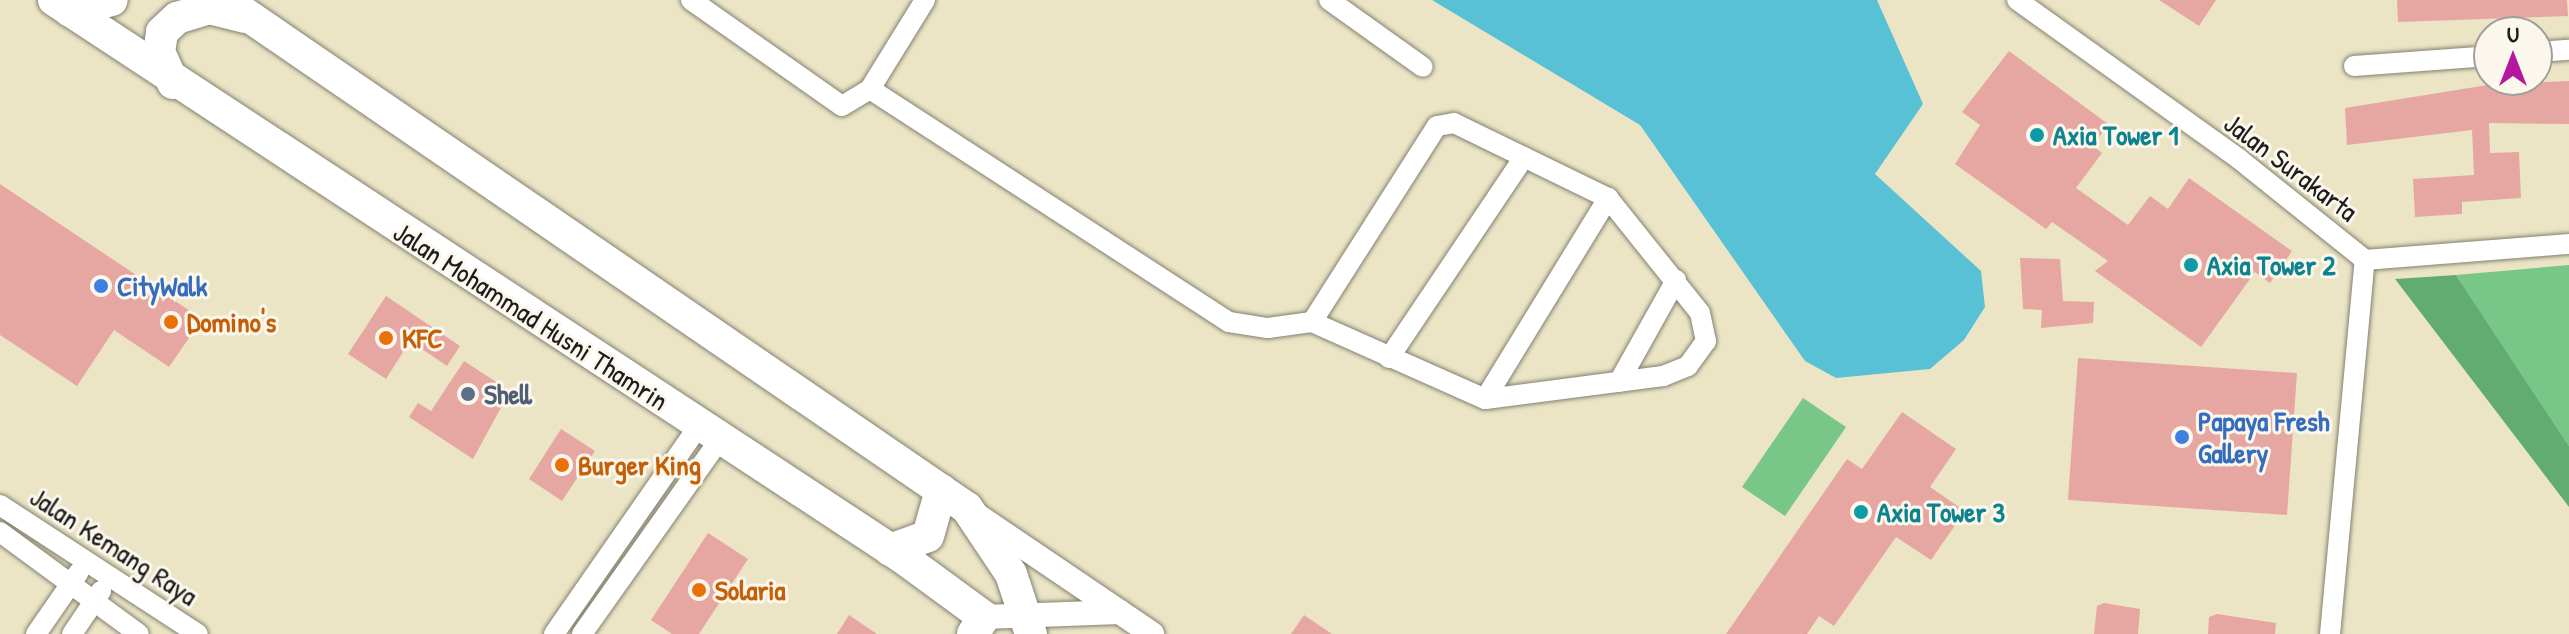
<!DOCTYPE html>
<style>
body{margin:0}
#map{position:relative;width:2569px;height:634px;overflow:hidden;background:#ebe5c6;font-family:"Patrick Hand",sans-serif}
div>[style]{position:absolute}
[style*='--x']{left:calc(var(--x)*1px);top:calc(var(--y)*1px);width:calc(var(--w)*1px);rotate:calc(var(--a)*1deg)}
.green>*{inset:0;background:#78c788}
.forest>*{inset:0;background:#62ac74}
.water>*{inset:0;background:#59c1d6}
.building>*{inset:0;background:#e6a7a2}
.roads{filter:drop-shadow(0 0 2px #848071) drop-shadow(0 0 2px #848071)}
.minor>*{height:20px;margin:-10px;padding:0 10px;transform-origin:10px;border-radius:10px;background:#fff}
.tertiary>*{height:24px;margin:-12px;padding:0 12px;transform-origin:12px;border-radius:12px;background:#fff}
.primary>*{height:32px;margin:-16px;padding:0 16px;transform-origin:16px;border-radius:16px;background:#fff}
.dots>*{width:22px;height:22px;translate:-50% -50%;box-sizing:border-box;border:4px solid #fbf7ec;border-radius:50%}
span{translate:-50% -50%;white-space:nowrap;text-align:center;line-height:1.15;-webkit-text-stroke:6px #fbf7ec;paint-order:stroke}
.culture-label{font-size:28px;color:#0d838f;font-weight:700}
.left{translate:0 -50%;text-align:left}
.street-label{font-size:28px;color:#1c1c1c}
.shop-label{font-size:28px;color:#366cbe;font-weight:700}
.food-label{font-size:28px;color:#c56008;font-weight:700}
.service-label{font-size:28px;color:#4e5e75;font-weight:700}
.north{position:absolute;left:2473px;top:16px;width:80px;height:80px;box-sizing:border-box;background:#fbf7ec;border:2px solid #a29f99;border-radius:50%;rotate:0deg;font-size:22px;font-weight:700;line-height:32px;text-align:center;color:#1c1c1c}
.north::after{content:'';display:block;margin:auto;width:28px;height:36px;background:#b5179e;clip-path:polygon(50% 0,100% 100%,50% 72%,0 100%)}
</style>
<div id="map">
<div class="green">
<div style="clip-path:polygon(2569px 265px,2569px 446px,2456px 275px)"></div>
<div style="clip-path:polygon(1803px 398px,1846px 427px,1785px 516px,1742px 487px)"></div>
</div>
<div class="forest">
<div style="clip-path:polygon(2456px 275px,2569px 446px,2569px 507px,2395px 279px)"></div>
</div>
<div class="water">
<div style="clip-path:polygon(1432px 0,1877px 0,1923px 104px,1875px 174px,1981px 271px,1985px 307px,1964px 340px,1930px 369px,1836px 378px,1805px 361px,1640px 125px)"></div>
</div>
<div class="building">
<div style="clip-path:polygon(2159px 0,2216px 0,2199px 26px)"></div>
<div style="clip-path:polygon(2397px 0,2567px 0,2568px 16px,2398px 22px)"></div>
<div style="clip-path:polygon(2009px 51px,2108px 124px,2093px 146px,2102px 153px,2076px 188px,2128px 225px,2150px 196px,2168px 209px,2189px 178px,2292px 251px,2270px 283px,2255px 272px,2201px 347px,2095px 271px,2108px 261px,2052px 222px,2046px 229px,1955px 164px,1980px 125px,1962px 112px)"></div>
<div style="clip-path:polygon(2569px 81px,2569px 124px,2489px 123px,2490px 153px,2519px 152px,2521px 198px,2462px 202px,2462px 214px,2415px 217px,2413px 179px,2474px 175px,2472px 130px,2347px 145px,2345px 108px,2494px 84px)"></div>
<div style="clip-path:polygon(0 184px,202px 319px,169px 367px,114px 330px,77px 386px,0 335px)"></div>
<div style="clip-path:polygon(2020px 258px,2060px 259px,2063px 301px,2094px 302px,2093px 323px,2041px 328px,2042px 310px,2023px 309px)"></div>
<div style="clip-path:polygon(386px 296px,460px 346px,447px 366px,410px 341px,386px 379px,348px 354px)"></div>
<div style="clip-path:polygon(2078px 358px,2297px 373px,2287px 515px,2068px 500px)"></div>
<div style="clip-path:polygon(464px 361px,510px 391px,473px 459px,409px 417px,418px 403px,431px 411px)"></div>
<div style="clip-path:polygon(1902px 412px,1956px 449px,1930px 487px,1965px 511px,1931px 560px,1896px 537px,1834px 626px,1819px 616px,1807px 634px,1726px 634px,1847px 459px,1862px 469px)"></div>
<div style="clip-path:polygon(561px 429px,595px 451px,562px 501px,529px 479px)"></div>
<div style="clip-path:polygon(708px 533px,748px 559px,699px 634px,672px 634px,651px 620px)"></div>
<div style="clip-path:polygon(2104px 603px,2140px 609px,2138px 634px,2094px 634px,2097px 606px)"></div>
<div style="clip-path:polygon(2217px 614px,2276px 623px,2275px 634px,2208px 634px,2209px 617px)"></div>
<div style="clip-path:polygon(849px 615px,877px 634px,837px 634px)"></div>
<div style="clip-path:polygon(1304px 615px,1332px 634px,1291px 634px)"></div>
</div>
<div class="roads">
<div class="minor">
<div style="--x:691;--y:0;--w:184;--a:35.1"></div>
<div style="--x:842;--y:106;--w:33;--a:-31"></div>
<div style="--x:870;--y:89;--w:105;--a:-58.3"></div>
<div style="--x:1329;--y:0;--w:115;--a:35.5"></div>
<div style="--x:2017;--y:0;--w:273;--a:35.6"></div>
<div style="--x:2239;--y:159;--w:161;--a:38.7"></div>
<div style="--x:2365;--y:260;--w:205;--a:-4.5"></div>
<div style="--x:2537;--y:52;--w:32;--a:-4"></div>
<div style="--x:2354;--y:66;--w:135;--a:-4.2"></div>
<div style="--x:870;--y:89;--w:428;--a:33"></div>
<div style="--x:1229;--y:322;--w:39;--a:9"></div>
<div style="--x:1268;--y:328;--w:44;--a:-7.8"></div>
<div style="--x:1312;--y:322;--w:232;--a:-57.5"></div>
<div style="--x:1437;--y:126;--w:17;--a:-10"></div>
<div style="--x:1454;--y:123;--w:171;--a:26"></div>
<div style="--x:1608;--y:198;--w:147;--a:51.3"></div>
<div style="--x:1700;--y:313;--w:29;--a:78"></div>
<div style="--x:1706;--y:341;--w:31;--a:126"></div>
<div style="--x:1688;--y:366;--w:27;--a:158"></div>
<div style="--x:1663;--y:376;--w:179;--a:172.6"></div>
<div style="--x:1485;--y:399;--w:189;--a:-156"></div>
<div style="--x:1389;--y:358;--w:242;--a:-56.1"></div>
<div style="--x:1619;--y:382;--w:117;--a:-60.8"></div>
<div style="--x:1485;--y:399;--w:236;--a:-58.5"></div>
<div style="--x:0;--y:505;--w:236;--a:33.1"></div>
<div style="--x:0;--y:532;--w:172;--a:36.3"></div>
<div style="--x:36;--y:634;--w:75;--a:-55.3"></div>
<div style="--x:72;--y:634;--w:52;--a:-56"></div>
<div style="--x:554;--y:634;--w:254;--a:-55.2"></div>
<div style="--x:582;--y:634;--w:239;--a:-54.7"></div>
<div style="--x:2330;--y:634;--w:376;--a:-84.7"></div>
</div>
<div class="tertiary">
<div style="--x:975;--y:514;--w:214;--a:34.1"></div>
<div style="--x:984;--y:617;--w:136;--a:-2.1"></div>
</div>
<div class="primary">
<div style="--x:54;--y:0;--w:1015;--a:33.3"></div>
<div style="--x:902;--y:557;--w:102;--a:36.2"></div>
<div style="--x:984;--y:617;--w:20;--a:123"></div>
<div style="--x:225;--y:0;--w:899;--a:34.4"></div>
<div style="--x:967;--y:508;--w:79;--a:56.3"></div>
<div style="--x:1011;--y:574;--w:63;--a:71.6"></div>
<div style="--x:70;--y:11;--w:43;--a:-14.7"></div>
<div style="--x:173;--y:83;--w:34;--a:-114"></div>
<div style="--x:159;--y:52;--w:20;--a:-81"></div>
<div style="--x:162;--y:32;--w:21;--a:-43"></div>
<div style="--x:177;--y:18;--w:34;--a:-17"></div>
<div style="--x:209;--y:8;--w:36;--a:14"></div>
<div style="--x:890;--y:550;--w:40;--a:-20.2"></div>
<div style="--x:928;--y:536;--w:48;--a:-74.2"></div>
</div>
</div>
<div class="dots">
<div style="left:2037px;top:135px;background:#0f9aa8"></div>
<div style="left:2191px;top:265px;background:#0f9aa8"></div>
<div style="left:101px;top:286px;background:#3f7fe0"></div>
<div style="left:171px;top:322px;background:#e8710a"></div>
<div style="left:386px;top:338px;background:#e8710a"></div>
<div style="left:468px;top:394px;background:#5c6f8a"></div>
<div style="left:2182px;top:437px;background:#3f7fe0"></div>
<div style="left:562px;top:465px;background:#e8710a"></div>
<div style="left:1861px;top:512px;background:#0f9aa8"></div>
<div style="left:699px;top:590px;background:#e8710a"></div>
</div>
<div class="culture-label">
<span class="left" style="left:2053px;top:135px">Axia Tower 1</span>
<span class="left" style="left:2207px;top:265px">Axia Tower 2</span>
<span class="left" style="left:1877px;top:512px">Axia Tower 3</span>
</div>
<div class="street-label">
<span style="left:2291px;top:167px;rotate:37deg">Jalan Surakarta</span>
<span style="left:531px;top:316px;rotate:33deg">Jalan Mohammad Husni Thamrin</span>
<span style="left:114px;top:546px;rotate:33deg">Jalan Kemang Raya</span>
</div>
<div class="shop-label">
<span class="left" style="left:117px;top:286px">CityWalk</span>
<span class="left" style="left:2198px;top:437px">Papaya Fresh<br>Gallery</span>
</div>
<div class="food-label">
<span class="left" style="left:187px;top:322px">Domino's</span>
<span class="left" style="left:402px;top:338px">KFC</span>
<span class="left" style="left:578px;top:465px">Burger King</span>
<span class="left" style="left:715px;top:590px">Solaria</span>
</div>
<div class="service-label">
<span class="left" style="left:484px;top:394px">Shell</span>
</div>
<div class="north">U</div>
</div>
